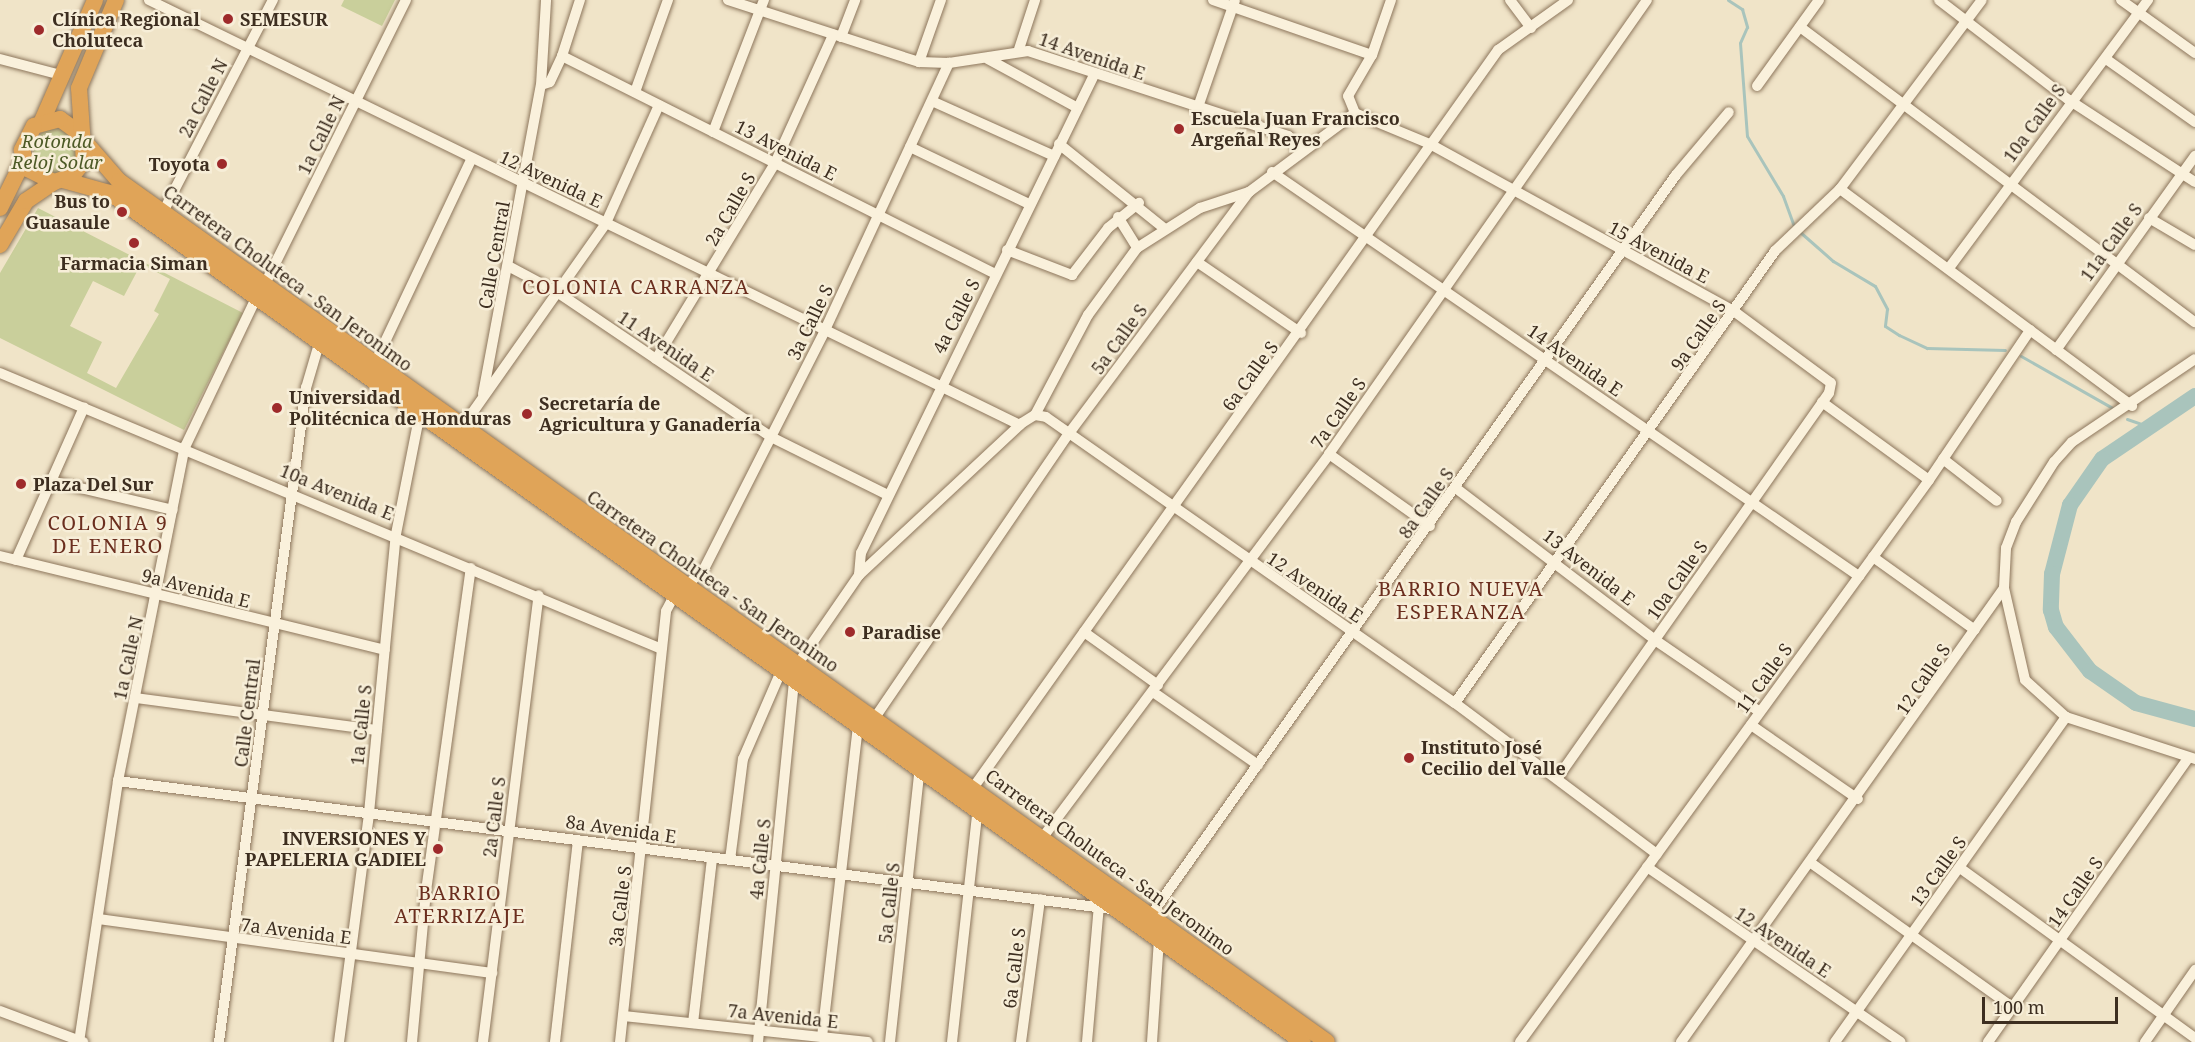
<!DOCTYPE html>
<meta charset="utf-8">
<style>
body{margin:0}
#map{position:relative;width:2195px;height:1042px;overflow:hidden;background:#f0e4c8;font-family:"Noto Serif",serif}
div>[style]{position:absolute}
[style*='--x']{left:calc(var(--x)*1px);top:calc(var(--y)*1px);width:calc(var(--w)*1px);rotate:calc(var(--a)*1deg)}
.green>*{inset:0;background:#c9cf9b}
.round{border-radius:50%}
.stream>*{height:3px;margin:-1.5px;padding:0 1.5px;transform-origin:1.5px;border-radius:1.5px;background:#a9c4bc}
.river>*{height:16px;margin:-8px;padding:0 8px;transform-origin:8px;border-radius:8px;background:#a9c4bc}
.roads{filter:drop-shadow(0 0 2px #8d765c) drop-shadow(0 0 2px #8d765c)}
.minor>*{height:10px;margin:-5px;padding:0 5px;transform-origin:5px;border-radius:5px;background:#faf1dc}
.highway>*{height:16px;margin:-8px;padding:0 8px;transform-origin:8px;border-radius:8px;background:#e0a458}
.dots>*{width:16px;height:16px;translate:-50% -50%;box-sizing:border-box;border:3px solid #f7eed8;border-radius:50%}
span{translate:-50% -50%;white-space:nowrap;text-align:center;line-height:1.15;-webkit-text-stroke:5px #f7eed8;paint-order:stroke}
.poi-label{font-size:18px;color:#3d2e20;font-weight:700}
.left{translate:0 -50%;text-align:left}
.right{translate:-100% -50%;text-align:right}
.street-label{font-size:18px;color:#3d2e20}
.park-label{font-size:18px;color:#4d5a26;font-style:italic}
.neighbourhood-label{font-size:20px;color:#6b2e1e;letter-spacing:1.5px}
.scale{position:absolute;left:1982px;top:997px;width:136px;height:27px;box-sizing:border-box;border:3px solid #3d2e20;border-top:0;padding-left:8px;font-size:18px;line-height:21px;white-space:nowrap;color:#3d2e20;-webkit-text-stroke:4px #f7eed8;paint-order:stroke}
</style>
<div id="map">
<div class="green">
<div style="clip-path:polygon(344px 0,395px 0,382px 26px,341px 6px)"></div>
<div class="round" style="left:33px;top:128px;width:46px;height:46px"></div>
<div style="clip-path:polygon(evenodd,38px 208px,243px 313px,184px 430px,0 338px,0 273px,38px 208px,141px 264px,170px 279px,154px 311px,159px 314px,116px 388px,87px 373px,102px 342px,70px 326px,93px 281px,124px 296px,141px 264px)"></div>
</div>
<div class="stream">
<div style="--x:1728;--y:0;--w:17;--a:33"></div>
<div style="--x:1742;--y:9;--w:19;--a:74"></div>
<div style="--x:1747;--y:27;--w:17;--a:114"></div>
<div style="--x:1740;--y:43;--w:93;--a:85.7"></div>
<div style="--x:1747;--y:136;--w:70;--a:59"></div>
<div style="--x:1783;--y:196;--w:30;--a:70"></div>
<div style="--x:1800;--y:232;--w:44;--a:41.3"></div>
<div style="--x:1833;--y:261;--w:49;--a:30.8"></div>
<div style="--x:1875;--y:286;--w:26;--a:62"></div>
<div style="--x:1887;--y:309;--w:17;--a:97"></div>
<div style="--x:1885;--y:326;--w:17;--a:33"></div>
<div style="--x:1899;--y:335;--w:31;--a:25"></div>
<div style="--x:1927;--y:348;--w:78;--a:1.5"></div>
<div style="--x:2021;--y:356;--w:109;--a:29.6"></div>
<div style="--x:2127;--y:419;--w:21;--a:19"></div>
</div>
<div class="river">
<div style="--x:2195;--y:396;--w:112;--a:145.9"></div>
<div style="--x:2102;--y:459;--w:56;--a:124.8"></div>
<div style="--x:2070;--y:505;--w:71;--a:104.6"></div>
<div style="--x:2052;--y:574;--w:36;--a:92"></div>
<div style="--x:2051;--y:610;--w:18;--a:74"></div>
<div style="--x:2056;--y:627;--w:56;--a:52.3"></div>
<div style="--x:2090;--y:671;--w:56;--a:34.8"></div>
<div style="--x:2136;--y:703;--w:61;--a:15.2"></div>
</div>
<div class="roads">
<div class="minor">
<div style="--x:149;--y:0;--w:969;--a:26.01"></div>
<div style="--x:728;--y:0;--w:201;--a:18"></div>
<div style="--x:919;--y:62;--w:30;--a:2"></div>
<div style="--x:949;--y:63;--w:80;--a:-8.6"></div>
<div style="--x:1028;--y:51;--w:274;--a:18.1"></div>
<div style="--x:1288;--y:136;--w:19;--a:51"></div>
<div style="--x:1213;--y:0;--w:168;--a:19.1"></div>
<div style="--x:1510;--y:0;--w:35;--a:53"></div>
<div style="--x:1939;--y:0;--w:164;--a:37.6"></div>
<div style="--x:2069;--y:100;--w:150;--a:33.1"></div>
<div style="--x:2121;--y:0;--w:91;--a:35.6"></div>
<div style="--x:1800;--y:27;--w:493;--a:36.8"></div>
<div style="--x:841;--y:37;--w:40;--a:-69"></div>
<div style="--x:1019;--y:49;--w:52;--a:-71.9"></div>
<div style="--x:562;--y:56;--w:486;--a:26.7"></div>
<div style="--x:0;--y:59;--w:63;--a:14.7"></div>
<div style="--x:988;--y:59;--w:102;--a:28.6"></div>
<div style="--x:2106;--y:59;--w:109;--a:35.3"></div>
<div style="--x:919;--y:62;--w:66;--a:-70.5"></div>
<div style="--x:541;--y:85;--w:9;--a:-18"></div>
<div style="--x:550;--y:82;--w:29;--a:-65"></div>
<div style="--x:562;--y:56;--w:59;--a:-72.2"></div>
<div style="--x:1757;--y:86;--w:106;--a:-54.2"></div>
<div style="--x:635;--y:92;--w:98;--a:-70.3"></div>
<div style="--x:934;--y:102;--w:132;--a:24.2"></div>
<div style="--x:1197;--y:110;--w:116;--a:-70.9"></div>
<div style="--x:1355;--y:113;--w:81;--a:22.5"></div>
<div style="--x:1430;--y:144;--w:348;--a:28.8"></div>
<div style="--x:1735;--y:312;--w:119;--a:36.5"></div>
<div style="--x:1831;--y:383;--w:10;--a:101"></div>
<div style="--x:1829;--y:393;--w:470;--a:125.2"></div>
<div style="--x:1355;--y:113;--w:18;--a:-112"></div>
<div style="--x:1348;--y:96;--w:48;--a:-59.7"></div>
<div style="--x:1372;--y:55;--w:58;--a:-70.9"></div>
<div style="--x:713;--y:132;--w:142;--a:-68.9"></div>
<div style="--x:1059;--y:144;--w:134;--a:38.7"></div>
<div style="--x:910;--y:147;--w:132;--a:25.6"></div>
<div style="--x:1272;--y:172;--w:713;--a:34.54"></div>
<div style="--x:1840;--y:189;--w:364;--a:36.6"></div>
<div style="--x:163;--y:212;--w:239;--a:-62.6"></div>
<div style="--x:1118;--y:217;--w:36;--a:58"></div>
<div style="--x:2149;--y:218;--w:53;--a:30.4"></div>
<div style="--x:1007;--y:250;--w:70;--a:21"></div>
<div style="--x:1072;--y:275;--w:59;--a:-52.5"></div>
<div style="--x:1108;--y:228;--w:40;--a:-39"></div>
<div style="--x:1197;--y:262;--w:126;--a:34.3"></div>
<div style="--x:510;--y:267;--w:53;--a:28"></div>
<div style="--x:557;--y:292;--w:258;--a:34.1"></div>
<div style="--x:771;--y:437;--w:131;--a:26.4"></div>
<div style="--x:1949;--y:268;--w:334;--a:-53.4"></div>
<div style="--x:265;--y:284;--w:317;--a:-63.6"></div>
<div style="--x:2056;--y:350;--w:239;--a:-54.4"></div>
<div style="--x:656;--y:359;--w:229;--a:-58.7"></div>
<div style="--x:775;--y:163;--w:141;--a:-65.6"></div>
<div style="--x:375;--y:363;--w:225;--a:-64.7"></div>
<div style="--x:0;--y:373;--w:714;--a:22.65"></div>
<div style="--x:483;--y:394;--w:314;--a:-79.4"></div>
<div style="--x:541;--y:85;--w:85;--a:-86.6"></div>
<div style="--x:1822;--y:402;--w:132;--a:36.1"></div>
<div style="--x:1035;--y:415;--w:113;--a:-62.1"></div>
<div style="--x:1088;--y:315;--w:83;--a:-53.8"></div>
<div style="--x:1137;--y:248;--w:75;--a:-32.4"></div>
<div style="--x:1200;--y:208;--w:52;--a:-18.1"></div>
<div style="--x:463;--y:426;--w:248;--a:-54.8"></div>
<div style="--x:606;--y:223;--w:129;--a:-65.8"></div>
<div style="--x:1329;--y:454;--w:124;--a:35.5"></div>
<div style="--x:1943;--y:459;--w:68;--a:37.9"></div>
<div style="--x:51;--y:481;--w:125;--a:13.4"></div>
<div style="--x:1457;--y:489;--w:249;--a:37.3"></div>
<div style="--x:1655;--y:640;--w:127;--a:34.4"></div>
<div style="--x:0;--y:556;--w:396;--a:13.7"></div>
<div style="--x:1873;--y:557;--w:125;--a:35.6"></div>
<div style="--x:16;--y:560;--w:167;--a:-66"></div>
<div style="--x:859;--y:575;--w:223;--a:-43"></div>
<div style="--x:1022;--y:423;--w:15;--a:-32"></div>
<div style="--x:1035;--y:415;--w:11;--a:10"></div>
<div style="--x:1046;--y:417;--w:499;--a:35"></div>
<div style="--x:1455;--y:703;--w:252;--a:36.8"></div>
<div style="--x:2004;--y:588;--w:94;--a:77.1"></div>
<div style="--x:2025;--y:680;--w:55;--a:42.1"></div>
<div style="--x:2066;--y:717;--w:136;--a:18"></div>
<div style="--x:1084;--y:632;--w:91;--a:35.6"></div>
<div style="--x:797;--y:665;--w:109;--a:-55.4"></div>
<div style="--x:859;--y:575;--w:22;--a:-85"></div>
<div style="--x:861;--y:553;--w:532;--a:-64.01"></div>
<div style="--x:1153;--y:692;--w:128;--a:34.8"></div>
<div style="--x:136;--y:698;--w:243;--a:7.6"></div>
<div style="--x:1455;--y:703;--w:554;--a:-54.7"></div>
<div style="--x:1775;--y:251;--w:90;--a:-43.6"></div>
<div style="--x:1840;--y:189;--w:236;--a:-53.1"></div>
<div style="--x:874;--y:719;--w:348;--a:-55.7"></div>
<div style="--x:1070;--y:432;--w:299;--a:-53.3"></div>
<div style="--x:1249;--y:192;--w:132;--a:-36.7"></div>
<div style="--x:1751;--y:725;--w:130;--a:34.7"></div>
<div style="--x:118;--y:781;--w:1002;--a:7.34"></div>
<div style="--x:973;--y:788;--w:906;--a:-54.57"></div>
<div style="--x:1498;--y:50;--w:86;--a:-35.5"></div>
<div style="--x:1043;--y:837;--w:478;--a:-53.2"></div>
<div style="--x:1329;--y:454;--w:554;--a:-54.99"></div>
<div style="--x:730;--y:860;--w:102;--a:-82.7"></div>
<div style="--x:743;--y:759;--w:96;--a:-66.6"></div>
<div style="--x:1811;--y:863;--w:247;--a:35.6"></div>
<div style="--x:1647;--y:867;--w:308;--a:34.6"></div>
<div style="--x:1960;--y:868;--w:290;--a:35.9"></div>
<div style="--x:1151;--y:915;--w:907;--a:-54.65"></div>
<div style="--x:1676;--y:175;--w:82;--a:-49.9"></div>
<div style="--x:98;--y:919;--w:398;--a:7.8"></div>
<div style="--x:0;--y:1011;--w:89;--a:20.5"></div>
<div style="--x:624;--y:1016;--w:245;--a:6.1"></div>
<div style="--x:693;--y:1023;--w:166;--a:-83.4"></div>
<div style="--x:822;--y:1037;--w:315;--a:-83.4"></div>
<div style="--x:79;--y:1042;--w:264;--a:-81.5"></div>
<div style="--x:118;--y:781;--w:341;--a:-78.7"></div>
<div style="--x:185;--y:447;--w:167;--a:-64.5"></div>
<div style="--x:219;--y:1042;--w:660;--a:-82.42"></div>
<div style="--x:306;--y:388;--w:53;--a:-73.6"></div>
<div style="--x:339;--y:1042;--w:231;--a:-82.5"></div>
<div style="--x:369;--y:813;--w:280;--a:-84.5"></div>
<div style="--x:396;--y:534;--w:123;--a:-78.8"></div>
<div style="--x:412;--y:1042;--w:152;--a:-84.7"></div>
<div style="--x:426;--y:891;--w:326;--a:-82.1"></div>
<div style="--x:483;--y:1042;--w:450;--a:-82.9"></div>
<div style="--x:555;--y:1042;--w:203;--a:-83.5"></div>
<div style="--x:620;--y:1042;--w:433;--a:-83.9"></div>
<div style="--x:666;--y:611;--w:17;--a:-62"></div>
<div style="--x:674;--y:596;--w:38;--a:-41"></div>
<div style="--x:703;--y:571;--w:268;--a:-63.1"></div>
<div style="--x:824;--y:332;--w:297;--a:-65.1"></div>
<div style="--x:758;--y:1042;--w:365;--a:-84.3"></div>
<div style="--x:890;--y:1042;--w:277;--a:-83.8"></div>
<div style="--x:952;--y:1042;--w:235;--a:-83.7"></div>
<div style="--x:1021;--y:1042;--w:144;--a:-82.4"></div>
<div style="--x:1087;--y:1042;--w:137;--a:-85"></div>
<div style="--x:1152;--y:1042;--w:102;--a:-86.1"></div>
<div style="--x:1520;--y:1042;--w:695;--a:-53.95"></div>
<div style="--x:1929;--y:480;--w:181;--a:-56"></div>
<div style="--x:1681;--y:1042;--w:557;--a:-54.57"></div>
<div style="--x:2004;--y:588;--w:40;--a:-87.1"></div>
<div style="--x:2006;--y:548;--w:28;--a:-69"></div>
<div style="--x:2016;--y:522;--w:71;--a:-57.7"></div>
<div style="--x:2054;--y:462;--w:27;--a:-48"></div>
<div style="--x:2072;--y:442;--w:148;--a:-34"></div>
<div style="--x:1835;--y:1042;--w:399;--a:-54.6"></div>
<div style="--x:1988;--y:1042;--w:347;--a:-54.8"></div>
<div style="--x:2145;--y:1042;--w:88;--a:-55.2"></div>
</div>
<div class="highway">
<div style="--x:42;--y:121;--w:132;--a:-66.3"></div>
<div style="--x:82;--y:135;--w:27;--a:-144"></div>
<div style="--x:60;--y:119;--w:27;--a:165"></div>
<div style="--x:34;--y:126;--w:27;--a:117"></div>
<div style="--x:22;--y:150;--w:20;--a:72"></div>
<div style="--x:28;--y:169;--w:29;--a:27"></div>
<div style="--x:54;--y:182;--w:19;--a:-18"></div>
<div style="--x:72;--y:176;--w:19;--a:-51"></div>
<div style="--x:84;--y:161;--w:73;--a:-93.9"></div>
<div style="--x:79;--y:88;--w:95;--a:-67.2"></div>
<div style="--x:85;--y:142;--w:52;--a:48.9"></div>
<div style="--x:119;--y:181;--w:1483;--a:35.48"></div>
<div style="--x:63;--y:180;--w:49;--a:15.5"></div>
<div style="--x:110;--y:193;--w:1464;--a:35.44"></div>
<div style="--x:0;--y:208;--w:55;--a:-63.9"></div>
<div style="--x:0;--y:245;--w:51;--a:-59.4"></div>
<div style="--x:26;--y:201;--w:34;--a:-34"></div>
</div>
</div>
<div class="dots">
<div style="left:228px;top:19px;background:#9e2a2b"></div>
<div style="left:39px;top:30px;background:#9e2a2b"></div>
<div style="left:1179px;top:129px;background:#9e2a2b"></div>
<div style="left:222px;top:164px;background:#9e2a2b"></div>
<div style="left:122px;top:212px;background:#9e2a2b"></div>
<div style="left:134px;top:243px;background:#9e2a2b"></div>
<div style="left:277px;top:408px;background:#9e2a2b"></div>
<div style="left:527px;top:414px;background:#9e2a2b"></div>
<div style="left:21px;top:484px;background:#9e2a2b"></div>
<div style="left:850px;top:632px;background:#9e2a2b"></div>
<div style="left:1409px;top:758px;background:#9e2a2b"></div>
<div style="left:438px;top:849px;background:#9e2a2b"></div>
</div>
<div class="poi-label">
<span class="left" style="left:240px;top:19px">SEMESUR</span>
<span class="left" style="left:52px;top:30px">Clínica Regional<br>Choluteca</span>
<span class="left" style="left:1191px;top:129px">Escuela Juan Francisco<br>Argeñal Reyes</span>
<span class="right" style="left:210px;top:164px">Toyota</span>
<span class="right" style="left:110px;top:212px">Bus to<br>Guasaule</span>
<span style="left:134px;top:263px">Farmacia Siman</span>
<span class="left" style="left:289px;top:408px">Universidad<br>Politécnica de Honduras</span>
<span class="left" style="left:539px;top:414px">Secretaría de<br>Agricultura y Ganadería</span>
<span class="left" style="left:33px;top:484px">Plaza Del Sur</span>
<span class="left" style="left:862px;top:632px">Paradise</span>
<span class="left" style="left:1421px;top:758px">Instituto José<br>Cecilio del Valle</span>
<span class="right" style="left:426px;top:849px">INVERSIONES Y<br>PAPELERIA GADIEL</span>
</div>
<div class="street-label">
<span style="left:1092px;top:56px;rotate:19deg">14 Avenida E</span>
<span style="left:203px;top:98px;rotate:-63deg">2a Calle N</span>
<span style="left:2034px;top:123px;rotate:-54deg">10a Calle S</span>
<span style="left:321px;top:135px;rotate:-64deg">1a Calle N</span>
<span style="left:786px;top:150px;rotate:27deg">13 Avenida E</span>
<span style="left:551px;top:179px;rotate:25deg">12 Avenida E</span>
<span style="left:730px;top:209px;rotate:-60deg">2a Calle S</span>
<span style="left:2111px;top:242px;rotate:-54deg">11a Calle S</span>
<span style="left:1659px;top:252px;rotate:28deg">15 Avenida E</span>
<span style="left:494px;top:255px;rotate:-80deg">Calle Central</span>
<span style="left:288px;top:278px;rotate:36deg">Carretera Choluteca - San Jeronimo</span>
<span style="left:956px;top:316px;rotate:-63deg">4a Calle S</span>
<span style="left:810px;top:322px;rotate:-64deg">3a Calle S</span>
<span style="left:1698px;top:335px;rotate:-55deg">9a Calle S</span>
<span style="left:1119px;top:339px;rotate:-54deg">5a Calle S</span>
<span style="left:666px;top:346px;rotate:34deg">11 Avenida E</span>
<span style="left:1575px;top:360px;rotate:35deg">14 Avenida E</span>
<span style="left:1250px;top:376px;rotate:-54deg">6a Calle S</span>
<span style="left:1338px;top:413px;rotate:-55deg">7a Calle S</span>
<span style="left:337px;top:492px;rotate:22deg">10a Avenida E</span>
<span style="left:1426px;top:503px;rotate:-55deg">8a Calle S</span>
<span style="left:1589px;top:567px;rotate:38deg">13 Avenida E</span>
<span style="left:1677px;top:580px;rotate:-55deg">10a Calle S</span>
<span style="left:713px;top:581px;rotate:35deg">Carretera Choluteca - San Jeronimo</span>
<span style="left:1315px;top:587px;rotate:34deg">12 Avenida E</span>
<span style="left:196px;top:588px;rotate:14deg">9a Avenida E</span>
<span style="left:128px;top:658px;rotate:-78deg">1a Calle N</span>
<span style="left:1764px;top:678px;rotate:-54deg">11 Calle S</span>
<span style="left:1923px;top:679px;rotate:-56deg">12 Calle S</span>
<span style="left:247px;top:713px;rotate:-83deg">Calle Central</span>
<span style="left:361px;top:725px;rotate:-84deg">1a Calle S</span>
<span style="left:494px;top:817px;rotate:-83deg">2a Calle S</span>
<span style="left:621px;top:829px;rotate:8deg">8a Avenida E</span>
<span style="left:760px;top:859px;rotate:-84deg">4a Calle S</span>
<span style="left:1110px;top:862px;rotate:36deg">Carretera Choluteca - San Jeronimo</span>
<span style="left:1938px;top:871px;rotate:-54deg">13 Calle S</span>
<span style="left:2075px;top:892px;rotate:-55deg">14 Calle S</span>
<span style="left:889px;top:903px;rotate:-84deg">5a Calle S</span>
<span style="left:620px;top:906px;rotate:-83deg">3a Calle S</span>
<span style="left:296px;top:931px;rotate:7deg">7a Avenida E</span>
<span style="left:1783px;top:942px;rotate:34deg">12 Avenida E</span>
<span style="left:1014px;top:968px;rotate:-83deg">6a Calle S</span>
<span style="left:783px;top:1016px;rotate:6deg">7a Avenida E</span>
</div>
<div class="park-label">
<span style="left:57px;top:152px">Rotonda<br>Reloj Solar</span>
</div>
<div class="neighbourhood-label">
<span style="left:636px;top:286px">COLONIA CARRANZA</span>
<span style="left:108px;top:534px">COLONIA 9<br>DE ENERO</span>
<span style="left:1461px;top:600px">BARRIO NUEVA<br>ESPERANZA</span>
<span style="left:460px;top:904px">BARRIO<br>ATERRIZAJE</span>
</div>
<div class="scale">100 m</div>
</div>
